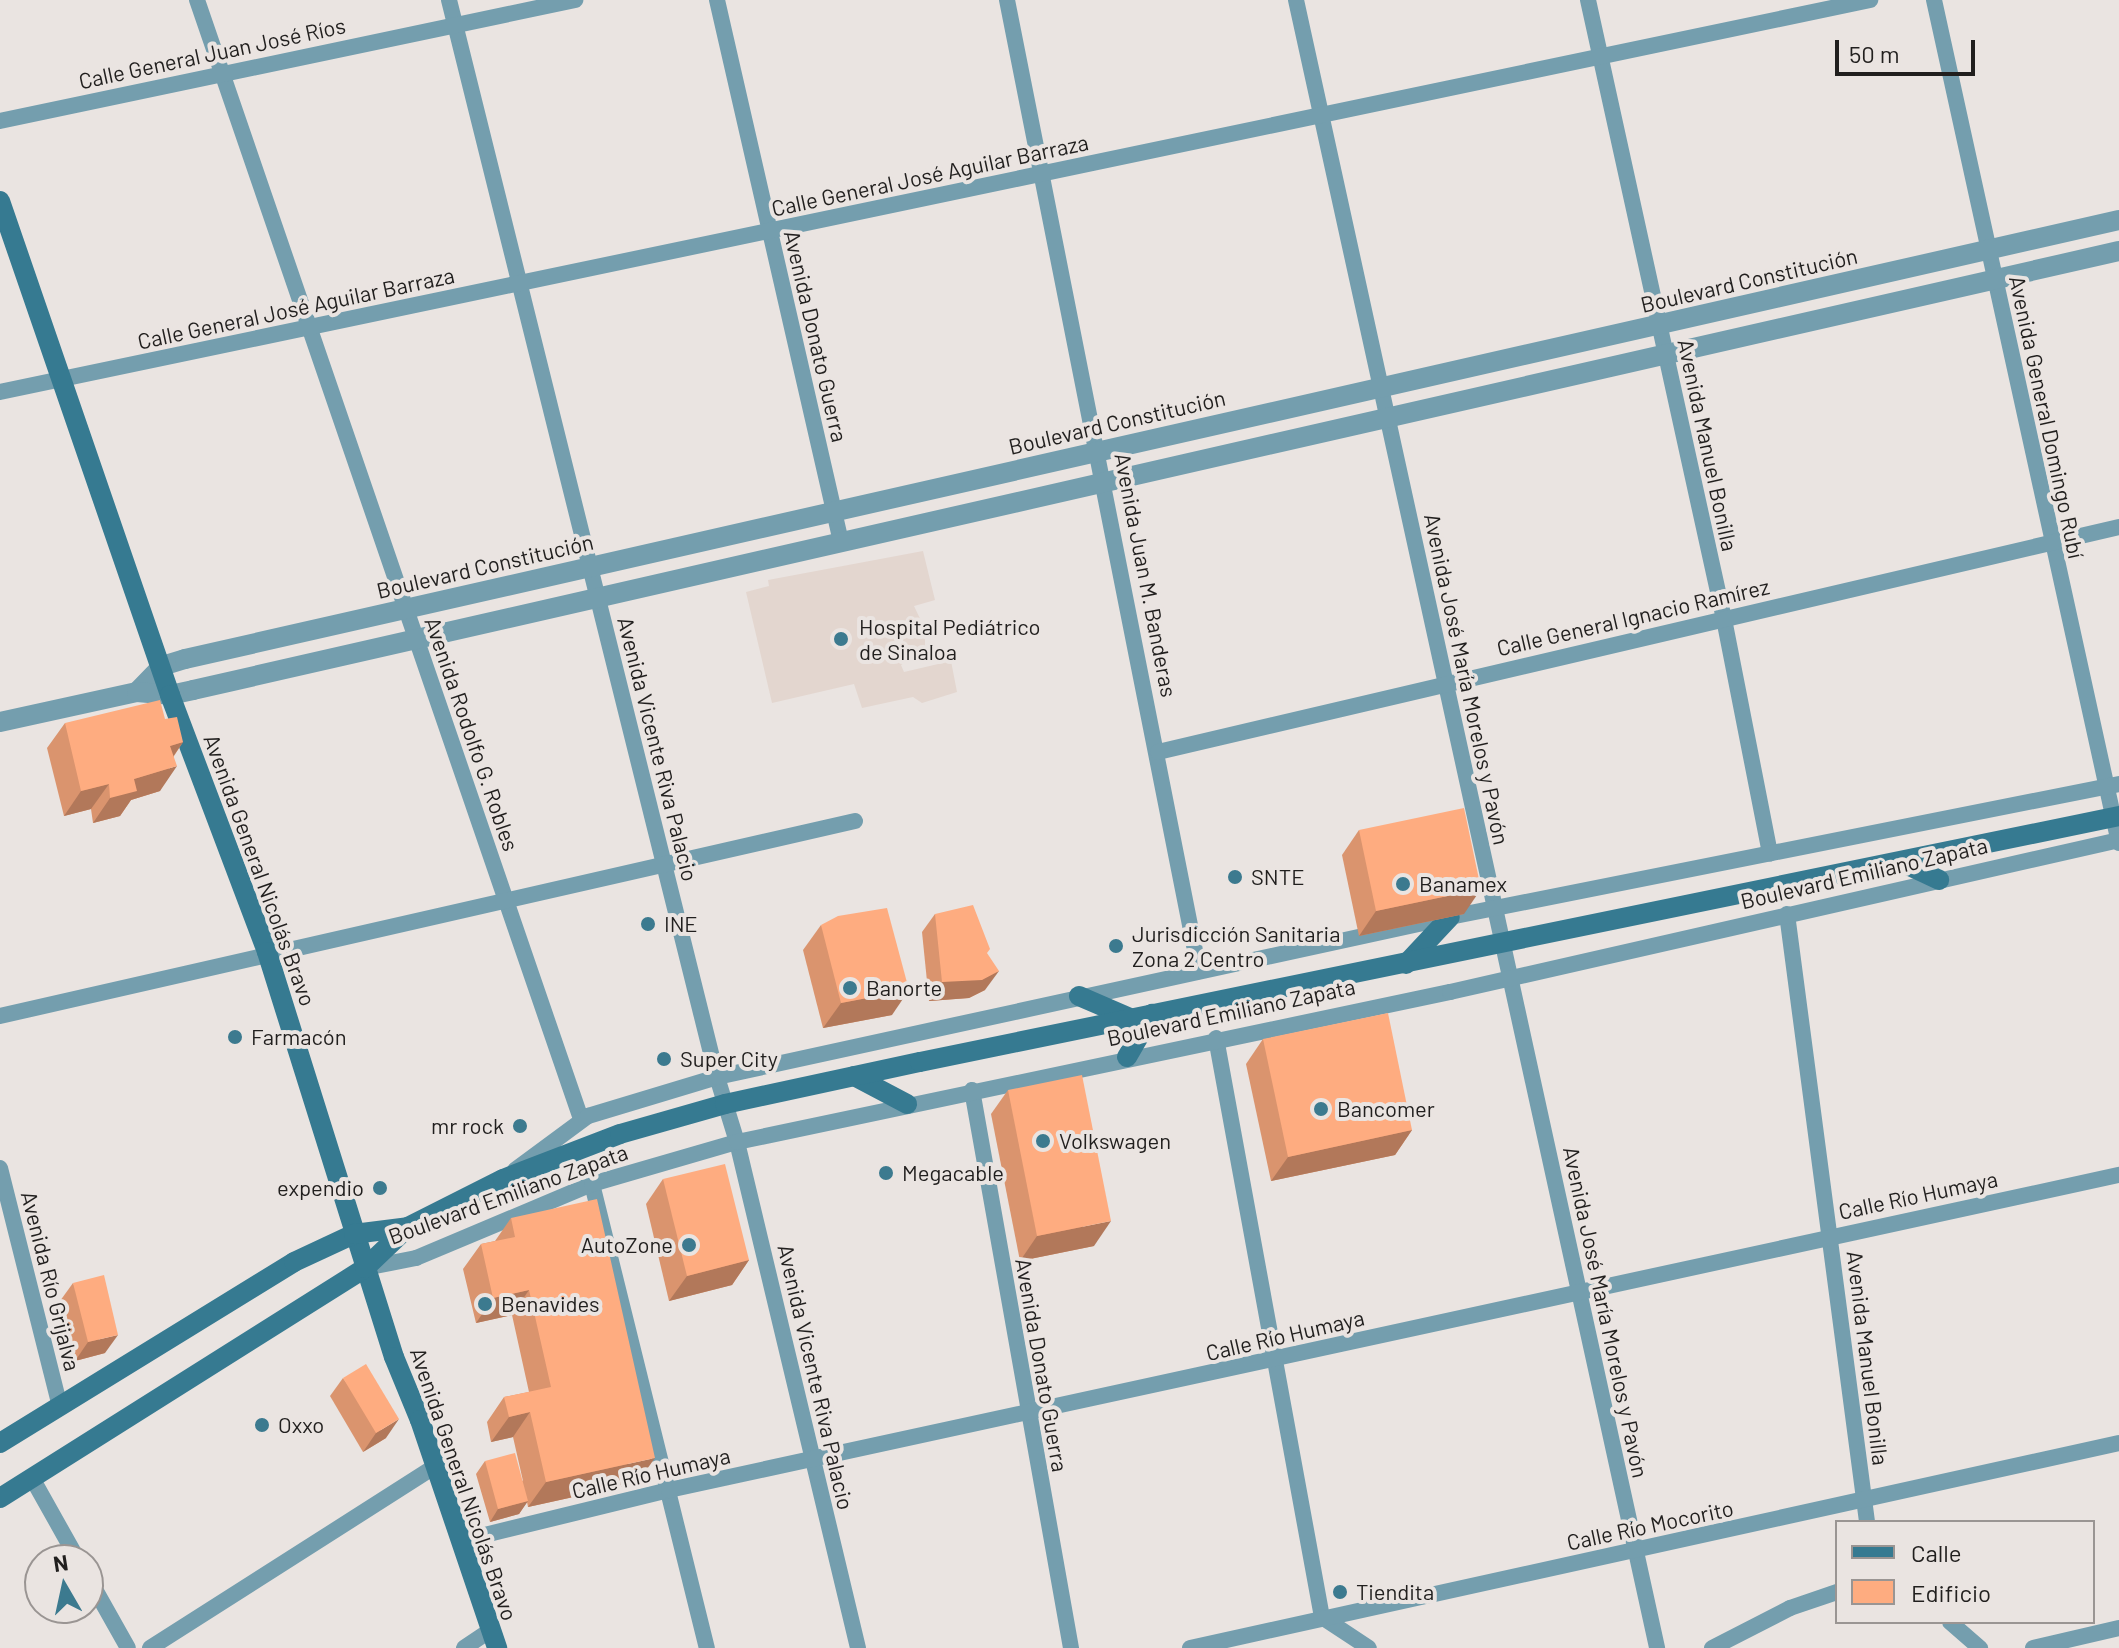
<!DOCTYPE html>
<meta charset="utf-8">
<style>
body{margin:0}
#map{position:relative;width:2119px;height:1648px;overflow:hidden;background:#eae4e1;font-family:Barlow,sans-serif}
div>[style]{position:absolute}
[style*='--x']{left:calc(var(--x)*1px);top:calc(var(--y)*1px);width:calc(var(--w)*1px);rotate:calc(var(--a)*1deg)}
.built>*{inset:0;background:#e3d6cf}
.minor>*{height:16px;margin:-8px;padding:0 8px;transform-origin:8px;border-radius:8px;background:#749eae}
.tertiary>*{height:20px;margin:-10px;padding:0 10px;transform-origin:10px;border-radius:10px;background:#749eae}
.secondary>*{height:20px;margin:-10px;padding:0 10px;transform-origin:10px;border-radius:10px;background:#367a91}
.wall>*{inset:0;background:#da946e}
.shaded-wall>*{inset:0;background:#b2785a}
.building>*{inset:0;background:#feac80}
.dots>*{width:22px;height:22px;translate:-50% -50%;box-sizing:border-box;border:4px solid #eae4e1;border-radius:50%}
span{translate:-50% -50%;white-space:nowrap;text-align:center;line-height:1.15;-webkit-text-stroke:8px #eae4e1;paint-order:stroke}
.street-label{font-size:22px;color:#211f1e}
.poi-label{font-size:22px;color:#211f1e}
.left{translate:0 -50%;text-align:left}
.right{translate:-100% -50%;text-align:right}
.legend{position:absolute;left:1835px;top:1520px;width:260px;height:104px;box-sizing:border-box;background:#eae4e1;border:2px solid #9a9593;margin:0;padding:10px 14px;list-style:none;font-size:24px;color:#211f1e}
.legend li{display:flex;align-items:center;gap:16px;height:40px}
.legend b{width:40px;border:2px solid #9a9593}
.north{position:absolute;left:24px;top:1544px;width:80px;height:80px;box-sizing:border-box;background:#eae4e1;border:2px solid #9a9593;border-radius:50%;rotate:351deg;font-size:22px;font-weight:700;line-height:32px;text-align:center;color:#211f1e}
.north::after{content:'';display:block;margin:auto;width:28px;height:36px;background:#3c7a8f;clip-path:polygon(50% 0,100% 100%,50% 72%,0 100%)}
.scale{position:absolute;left:1835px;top:40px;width:140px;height:36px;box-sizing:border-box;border:4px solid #211f1e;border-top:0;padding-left:10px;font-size:24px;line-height:28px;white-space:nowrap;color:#211f1e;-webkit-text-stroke:6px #eae4e1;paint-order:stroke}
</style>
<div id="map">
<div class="built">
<div style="clip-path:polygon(923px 551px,935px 600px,914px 606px,925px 629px,925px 650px,901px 665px,904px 672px,951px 661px,957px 692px,922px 703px,913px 697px,862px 708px,854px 684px,772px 703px,746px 592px,769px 586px,768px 580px)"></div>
</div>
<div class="minor">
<div style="--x:197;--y:0;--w:1183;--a:71.06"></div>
<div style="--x:449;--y:0;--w:1110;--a:76.03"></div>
<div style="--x:717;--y:1077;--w:68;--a:72.9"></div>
<div style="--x:737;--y:1142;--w:520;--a:76.55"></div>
<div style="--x:717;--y:0;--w:556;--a:77.11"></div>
<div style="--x:1007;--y:0;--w:990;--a:78.81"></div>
<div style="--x:1296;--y:0;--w:1687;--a:77.64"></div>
<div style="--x:1588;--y:0;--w:634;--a:77.61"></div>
<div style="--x:1724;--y:619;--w:239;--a:78.9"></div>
<div style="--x:1934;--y:0;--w:863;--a:77.62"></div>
<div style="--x:0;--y:121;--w:588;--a:-11.88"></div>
<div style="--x:0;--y:392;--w:1911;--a:-11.84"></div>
<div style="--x:1158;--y:752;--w:987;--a:-13.18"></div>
<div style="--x:1787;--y:914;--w:613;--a:82.5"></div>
<div style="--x:0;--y:1016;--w:877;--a:-12.85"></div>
<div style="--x:1216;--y:1038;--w:589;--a:79.63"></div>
<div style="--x:1322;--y:1617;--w:56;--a:33.4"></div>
<div style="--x:972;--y:1090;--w:567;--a:79.94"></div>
<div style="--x:0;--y:1168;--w:245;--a:75.9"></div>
<div style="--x:515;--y:1170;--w:91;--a:-36.5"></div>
<div style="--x:588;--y:1116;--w:135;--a:-16.8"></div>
<div style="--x:717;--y:1077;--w:750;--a:-12.31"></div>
<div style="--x:1450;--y:917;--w:682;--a:-11.24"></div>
<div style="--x:592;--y:1184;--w:478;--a:76.1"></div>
<div style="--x:365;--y:1268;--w:52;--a:-11.1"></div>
<div style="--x:416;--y:1258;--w:191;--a:-22.8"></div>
<div style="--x:592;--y:1184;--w:151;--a:-16.2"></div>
<div style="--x:737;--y:1142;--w:729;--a:-11.88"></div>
<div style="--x:1450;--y:992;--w:686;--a:-12.8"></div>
<div style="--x:32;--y:1478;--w:94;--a:60.7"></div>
<div style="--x:460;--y:1541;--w:215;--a:-13.7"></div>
<div style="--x:669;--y:1490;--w:1484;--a:-12.26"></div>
<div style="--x:88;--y:1577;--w:81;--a:60.6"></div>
<div style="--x:1950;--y:1622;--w:40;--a:41"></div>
<div style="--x:150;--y:1648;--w:339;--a:-32.5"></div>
<div style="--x:464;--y:1648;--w:32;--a:-34"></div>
<div style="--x:1190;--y:1648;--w:951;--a:-12.44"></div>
<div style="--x:1712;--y:1648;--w:88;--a:-27.1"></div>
<div style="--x:1790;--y:1608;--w:50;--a:-18.8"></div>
<div style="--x:2033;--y:1648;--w:88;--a:-13.1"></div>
</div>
<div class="tertiary">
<div style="--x:137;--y:692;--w:36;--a:-46"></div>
<div style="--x:162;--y:666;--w:24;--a:-17"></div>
<div style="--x:185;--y:659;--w:1983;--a:-12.79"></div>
<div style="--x:0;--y:722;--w:140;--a:-12.4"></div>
<div style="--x:137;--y:692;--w:33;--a:5"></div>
<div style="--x:170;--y:695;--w:24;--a:-12"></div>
<div style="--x:193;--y:690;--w:1975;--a:-12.84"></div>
</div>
<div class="secondary">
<div style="--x:0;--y:201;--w:522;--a:71.01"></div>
<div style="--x:170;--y:695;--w:275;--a:69.3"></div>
<div style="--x:267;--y:952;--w:424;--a:72.6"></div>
<div style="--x:394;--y:1357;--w:68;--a:67.6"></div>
<div style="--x:420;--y:1420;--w:241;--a:71.3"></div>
<div style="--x:1903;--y:863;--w:40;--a:25"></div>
<div style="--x:1406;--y:964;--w:64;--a:-46.9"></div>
<div style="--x:1079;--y:996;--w:56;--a:23.3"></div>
<div style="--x:1127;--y:1057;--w:50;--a:-59.8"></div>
<div style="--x:854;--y:1076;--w:60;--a:27.8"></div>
<div style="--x:0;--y:1443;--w:345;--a:-31.6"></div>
<div style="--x:294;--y:1262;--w:66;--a:-25"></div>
<div style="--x:354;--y:1234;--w:54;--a:-7.4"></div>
<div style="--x:408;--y:1227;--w:106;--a:-26.8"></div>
<div style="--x:503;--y:1179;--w:125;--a:-21"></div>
<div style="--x:620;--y:1134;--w:109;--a:-15.9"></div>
<div style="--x:725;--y:1104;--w:199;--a:-12.2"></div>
<div style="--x:920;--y:1062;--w:1224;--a:-11.59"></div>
<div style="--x:0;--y:1498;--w:431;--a:-32.2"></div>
<div style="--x:365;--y:1268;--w:59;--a:-43.6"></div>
</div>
<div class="wall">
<div style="clip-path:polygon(65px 723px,183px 742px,174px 756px,160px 791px,131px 800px,120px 816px,93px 823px,91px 809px,64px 816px,47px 748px)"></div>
<div style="clip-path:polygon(1359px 830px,1464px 914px,1359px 936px,1342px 855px)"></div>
<div style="clip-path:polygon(935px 914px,987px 954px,985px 990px,969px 998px,929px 1001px,922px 932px)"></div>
<div style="clip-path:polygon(821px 925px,892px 1015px,823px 1028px,803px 950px)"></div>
<div style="clip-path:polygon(1263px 1039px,1412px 1130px,1395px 1155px,1271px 1181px,1246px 1064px)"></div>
<div style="clip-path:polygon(1008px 1090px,1094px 1246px,1020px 1261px,991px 1114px)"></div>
<div style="clip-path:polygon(663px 1179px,749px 1260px,732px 1285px,669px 1301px,646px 1204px)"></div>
<div style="clip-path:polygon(511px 1218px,637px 1483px,528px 1507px,527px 1502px,519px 1514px,490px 1522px,476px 1474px,485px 1461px,523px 1481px,513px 1437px,491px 1442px,487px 1422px,504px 1397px,529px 1392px,512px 1315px,476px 1323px,463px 1269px,481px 1244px,495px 1241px)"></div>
<div style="clip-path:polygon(73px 1283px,105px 1353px,75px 1361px,60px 1301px)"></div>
<div style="clip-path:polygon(343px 1378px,386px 1438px,363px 1452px,330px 1396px)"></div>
</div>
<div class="shaded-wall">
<div style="clip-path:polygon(183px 742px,166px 767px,170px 746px)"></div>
<div style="clip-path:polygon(177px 766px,160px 791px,131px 800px,120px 816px,93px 823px,110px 798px,134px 779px)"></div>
<div style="clip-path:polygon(109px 784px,91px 809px,64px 816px,81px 791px)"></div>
<div style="clip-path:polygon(1481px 889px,1464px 914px,1359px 936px,1376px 911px)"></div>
<div style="clip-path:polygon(999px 971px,985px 990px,969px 998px,929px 1001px,942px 982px)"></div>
<div style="clip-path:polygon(909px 990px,892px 1015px,823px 1028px,841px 1003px)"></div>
<div style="clip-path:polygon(1412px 1130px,1395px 1155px,1271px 1181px,1288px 1157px)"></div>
<div style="clip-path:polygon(1111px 1221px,1094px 1246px,1020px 1261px,1037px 1236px)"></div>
<div style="clip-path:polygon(749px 1260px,732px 1285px,669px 1301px,687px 1276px)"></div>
<div style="clip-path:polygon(529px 1290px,512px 1315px,476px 1323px,493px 1298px)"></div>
<div style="clip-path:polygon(118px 1335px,105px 1353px,75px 1361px,88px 1342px)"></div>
<div style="clip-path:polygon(530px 1412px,513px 1437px,491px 1442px,509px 1417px)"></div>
<div style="clip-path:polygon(399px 1419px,386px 1438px,363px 1452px,376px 1433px)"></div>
<div style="clip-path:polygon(655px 1458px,637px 1483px,528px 1507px,546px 1482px)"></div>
<div style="clip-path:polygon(528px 1501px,519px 1514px,490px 1522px,498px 1509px)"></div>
</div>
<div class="building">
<div style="clip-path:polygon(160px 700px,165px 719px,177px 717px,183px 742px,170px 746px,177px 766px,134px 779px,137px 791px,110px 798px,109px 784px,81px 791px,65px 723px)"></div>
<div style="clip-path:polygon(1464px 808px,1481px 889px,1376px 911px,1359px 830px)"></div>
<div style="clip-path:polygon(973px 905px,990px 949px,987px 953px,999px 971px,982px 980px,942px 982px,935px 914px)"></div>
<div style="clip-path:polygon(887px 908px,909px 990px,841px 1003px,821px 925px,838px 916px)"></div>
<div style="clip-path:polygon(1388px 1013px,1412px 1130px,1288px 1157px,1263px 1039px)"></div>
<div style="clip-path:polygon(1082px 1075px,1111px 1221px,1037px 1236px,1008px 1090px)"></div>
<div style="clip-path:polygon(725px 1164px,749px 1260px,687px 1276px,663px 1179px)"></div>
<div style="clip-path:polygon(597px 1199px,655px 1458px,546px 1482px,530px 1412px,509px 1417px,504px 1397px,551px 1387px,529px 1290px,493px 1298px,481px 1244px,515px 1237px,511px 1218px)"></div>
<div style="clip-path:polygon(104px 1275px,118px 1335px,88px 1342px,73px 1283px)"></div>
<div style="clip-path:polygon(366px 1364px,399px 1419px,376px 1433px,343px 1378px)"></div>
<div style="clip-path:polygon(515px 1453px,528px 1501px,498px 1509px,485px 1461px)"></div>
</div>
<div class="dots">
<div style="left:841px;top:639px;background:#3c7a8f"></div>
<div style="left:1235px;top:877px;background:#3c7a8f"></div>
<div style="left:1403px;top:884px;background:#3c7a8f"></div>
<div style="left:648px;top:924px;background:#3c7a8f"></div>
<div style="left:1116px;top:946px;background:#3c7a8f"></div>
<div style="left:850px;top:988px;background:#3c7a8f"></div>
<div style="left:235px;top:1037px;background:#3c7a8f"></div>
<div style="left:664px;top:1059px;background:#3c7a8f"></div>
<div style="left:1321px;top:1109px;background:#3c7a8f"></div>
<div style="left:520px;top:1126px;background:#3c7a8f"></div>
<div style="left:1043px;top:1141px;background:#3c7a8f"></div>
<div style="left:886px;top:1173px;background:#3c7a8f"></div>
<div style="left:380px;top:1188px;background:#3c7a8f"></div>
<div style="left:689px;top:1245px;background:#3c7a8f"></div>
<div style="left:485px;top:1304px;background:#3c7a8f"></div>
<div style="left:262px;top:1425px;background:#3c7a8f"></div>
<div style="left:1340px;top:1592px;background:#3c7a8f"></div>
</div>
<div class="street-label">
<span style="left:212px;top:53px;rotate:-12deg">Calle General Juan José Ríos</span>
<span style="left:930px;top:175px;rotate:-12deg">Calle General José Aguilar Barraza</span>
<span style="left:1749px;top:280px;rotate:-13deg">Boulevard Constitución</span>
<span style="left:296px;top:308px;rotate:-12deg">Calle General José Aguilar Barraza</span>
<span style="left:816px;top:336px;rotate:77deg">Avenida Donato Guerra</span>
<span style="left:2047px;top:417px;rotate:78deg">Avenida General Domingo Rubí</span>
<span style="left:1117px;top:422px;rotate:-13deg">Boulevard Constitución</span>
<span style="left:1708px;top:445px;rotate:78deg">Avenida Manuel Bonilla</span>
<span style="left:485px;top:566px;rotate:-13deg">Boulevard Constitución</span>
<span style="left:1146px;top:575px;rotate:79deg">Avenida Juan M. Banderas</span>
<span style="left:1633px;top:617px;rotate:-13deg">Calle General Ignacio Ramírez</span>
<span style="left:1467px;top:679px;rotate:78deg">Avenida José María Morelos y Pavón</span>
<span style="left:472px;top:734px;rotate:71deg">Avenida Rodolfo G. Robles</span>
<span style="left:658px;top:749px;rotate:76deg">Avenida Vicente Riva Palacio</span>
<span style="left:260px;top:870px;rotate:70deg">Avenida General Nicolás Bravo</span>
<span style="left:1864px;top:873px;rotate:-13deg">Boulevard Emiliano Zapata</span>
<span style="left:1231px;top:1012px;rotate:-12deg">Boulevard Emiliano Zapata</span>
<span style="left:508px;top:1194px;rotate:-20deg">Boulevard Emiliano Zapata</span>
<span style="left:1918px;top:1195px;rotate:-12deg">Calle Río Humaya</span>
<span style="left:51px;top:1281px;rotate:76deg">Avenida Río Grijalva</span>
<span style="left:1606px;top:1312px;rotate:78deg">Avenida José María Morelos y Pavón</span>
<span style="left:1285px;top:1335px;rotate:-13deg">Calle Río Humaya</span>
<span style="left:1868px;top:1358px;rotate:83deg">Avenida Manuel Bonilla</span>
<span style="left:1042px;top:1365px;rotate:80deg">Avenida Donato Guerra</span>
<span style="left:816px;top:1377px;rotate:77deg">Avenida Vicente Riva Palacio</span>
<span style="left:651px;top:1473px;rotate:-13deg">Calle Río Humaya</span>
<span style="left:464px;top:1484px;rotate:71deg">Avenida General Nicolás Bravo</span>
<span style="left:1650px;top:1525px;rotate:-12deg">Calle Río Mocorito</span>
</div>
<div class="poi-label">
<span class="left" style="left:859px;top:639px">Hospital Pediátrico<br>de Sinaloa</span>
<span class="left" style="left:1251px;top:877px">SNTE</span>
<span class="left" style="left:1419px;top:884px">Banamex</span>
<span class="left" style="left:664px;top:924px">INE</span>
<span class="left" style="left:1132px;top:946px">Jurisdicción Sanitaria<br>Zona 2 Centro</span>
<span class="left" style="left:866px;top:988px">Banorte</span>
<span class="left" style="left:251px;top:1037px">Farmacón</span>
<span class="left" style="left:680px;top:1059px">Super City</span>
<span class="left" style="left:1337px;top:1109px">Bancomer</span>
<span class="right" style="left:504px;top:1126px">mr rock</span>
<span class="left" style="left:1059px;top:1141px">Volkswagen</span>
<span class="left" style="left:902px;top:1173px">Megacable</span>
<span class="right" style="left:364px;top:1188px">expendio</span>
<span class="right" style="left:673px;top:1245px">AutoZone</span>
<span class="left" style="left:501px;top:1304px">Benavides</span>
<span class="left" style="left:278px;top:1425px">Oxxo</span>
<span class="left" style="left:1356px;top:1592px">Tiendita</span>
</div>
<ul class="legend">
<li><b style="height:10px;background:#367a91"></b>Calle</li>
<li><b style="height:22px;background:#feac80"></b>Edificio</li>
</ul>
<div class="north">N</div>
<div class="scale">50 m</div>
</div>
